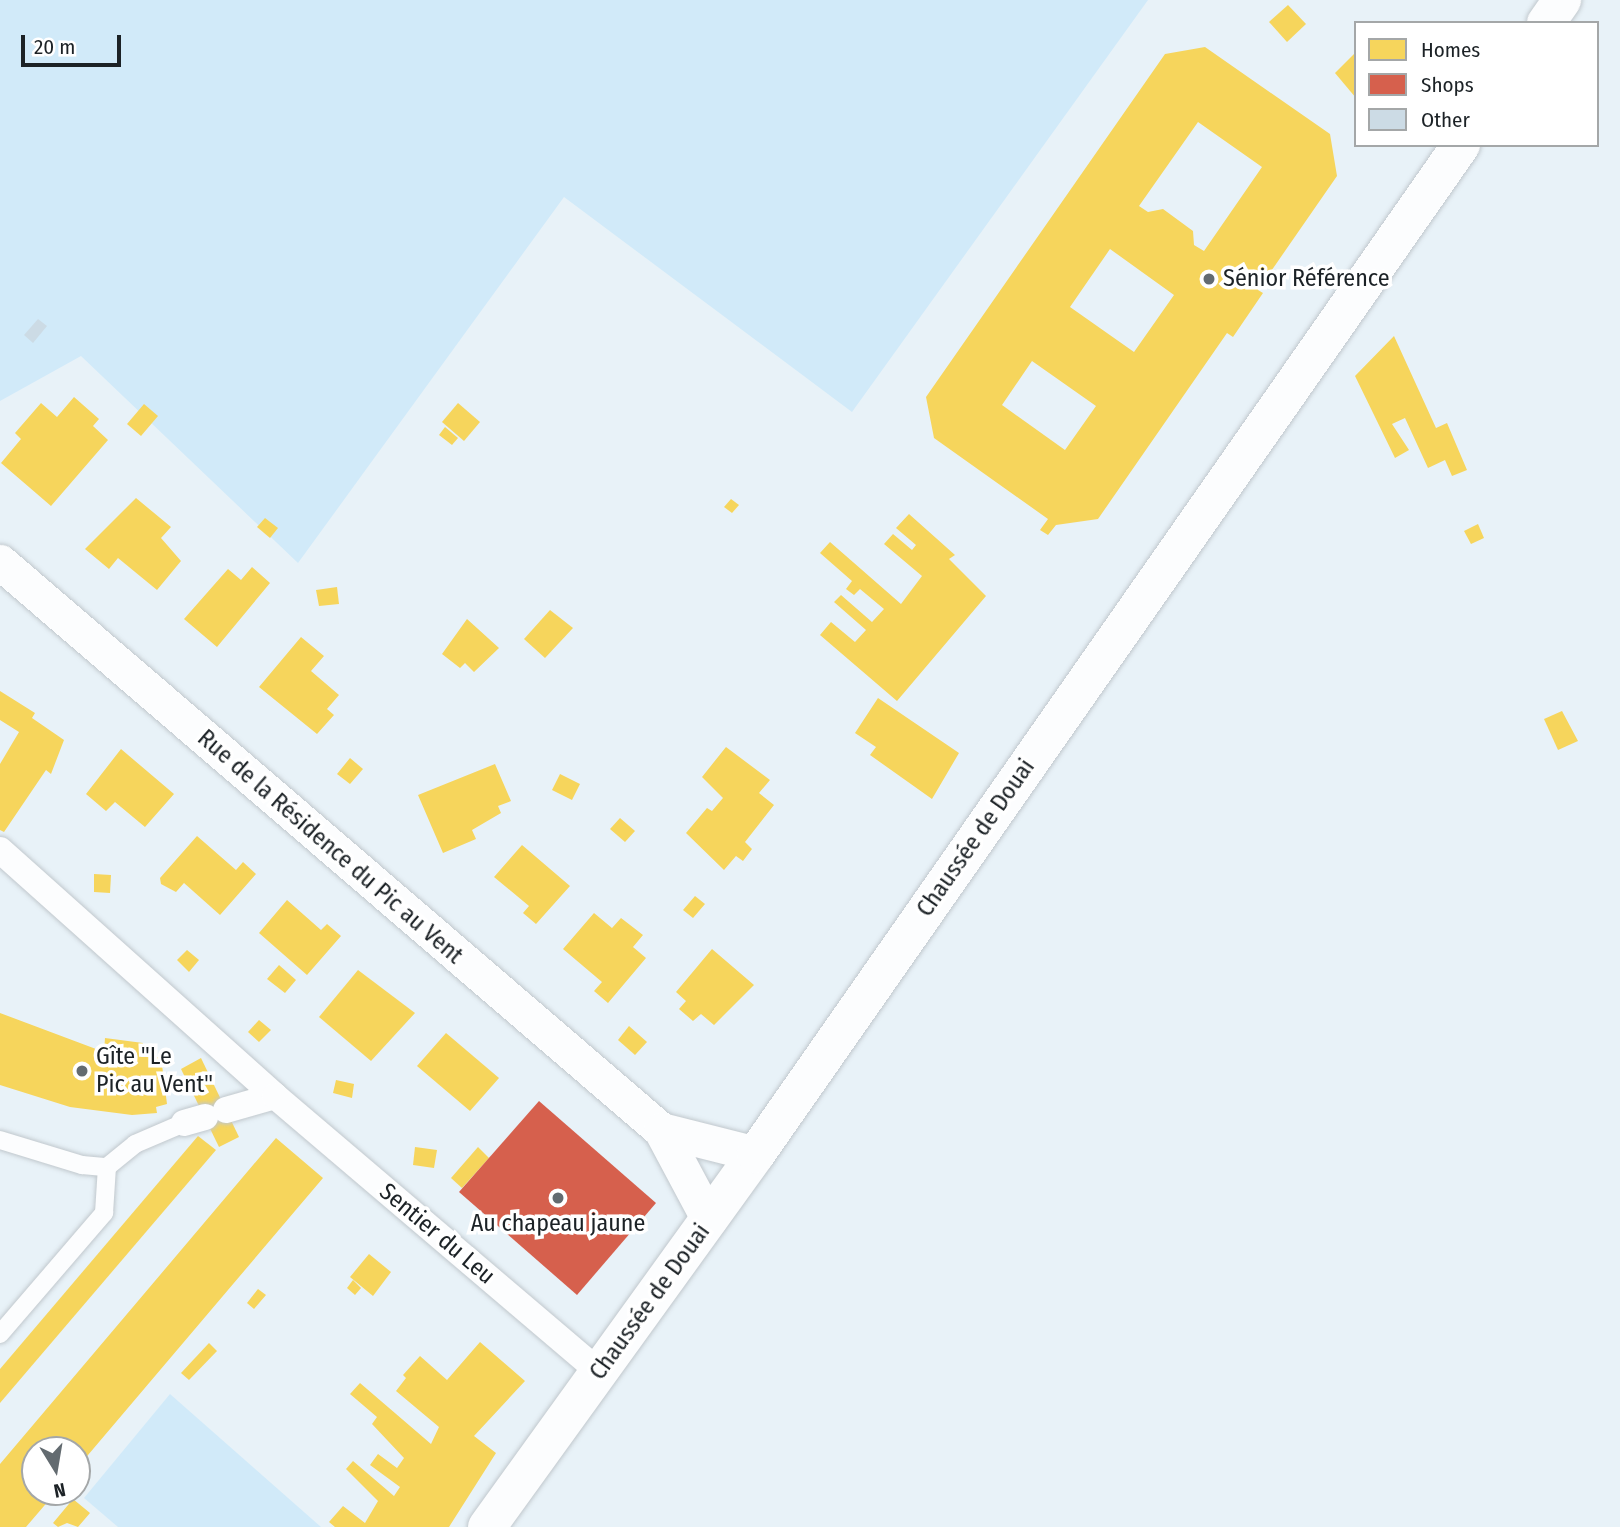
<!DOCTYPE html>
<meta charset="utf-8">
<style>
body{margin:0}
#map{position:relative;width:1620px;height:1527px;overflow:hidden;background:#e8f2f8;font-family:"Fira Sans Condensed",sans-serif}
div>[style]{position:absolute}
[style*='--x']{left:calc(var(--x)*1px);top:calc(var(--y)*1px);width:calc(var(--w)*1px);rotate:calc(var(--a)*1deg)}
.green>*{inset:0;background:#d1eaf9}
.homes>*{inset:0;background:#f6d55c}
.shops>*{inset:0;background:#d6604d}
.building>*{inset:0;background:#ccdbe5}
.roads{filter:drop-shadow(0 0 2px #c1c8cd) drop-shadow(0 0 2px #c1c8cd)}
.service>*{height:18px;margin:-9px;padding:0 9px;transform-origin:9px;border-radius:9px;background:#fcfdfe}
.pedestrian>*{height:26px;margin:-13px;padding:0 13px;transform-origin:13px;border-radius:13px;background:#fcfdfe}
.minor>*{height:35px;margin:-17.5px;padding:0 17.5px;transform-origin:17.5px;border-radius:17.5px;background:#fcfdfe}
.primary>*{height:38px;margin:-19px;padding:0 19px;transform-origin:19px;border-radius:19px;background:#fcfdfe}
.dots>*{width:19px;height:19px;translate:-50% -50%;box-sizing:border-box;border:4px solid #fff;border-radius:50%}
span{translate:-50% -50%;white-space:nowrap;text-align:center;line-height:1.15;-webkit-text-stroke:7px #fff;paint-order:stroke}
.poi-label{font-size:24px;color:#1c2226}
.left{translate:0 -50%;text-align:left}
.street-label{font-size:24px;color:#1c2226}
.legend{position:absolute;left:1354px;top:21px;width:245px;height:126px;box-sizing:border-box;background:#fff;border:2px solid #a4a7a8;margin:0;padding:9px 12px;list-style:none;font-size:21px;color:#1c2226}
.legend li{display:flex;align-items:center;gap:14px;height:35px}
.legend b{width:35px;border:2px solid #a4a7a8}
.north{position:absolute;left:21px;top:1436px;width:70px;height:70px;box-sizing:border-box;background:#fff;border:2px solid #a4a7a8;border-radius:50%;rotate:169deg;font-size:19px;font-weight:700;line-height:28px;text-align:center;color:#1c2226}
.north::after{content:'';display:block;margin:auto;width:24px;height:32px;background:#636b70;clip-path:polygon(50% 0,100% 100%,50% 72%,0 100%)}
.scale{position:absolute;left:21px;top:35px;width:100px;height:32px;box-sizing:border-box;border:4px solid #1c2226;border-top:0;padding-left:9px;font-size:21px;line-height:24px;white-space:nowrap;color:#1c2226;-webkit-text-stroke:5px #fff;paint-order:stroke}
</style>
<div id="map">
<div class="green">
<div style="clip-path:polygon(0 0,1148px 0,852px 412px,564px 197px,298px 563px,81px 356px,0 401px)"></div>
<div style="clip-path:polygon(170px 1394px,321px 1527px,118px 1527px,84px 1498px)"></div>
</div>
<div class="homes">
<div style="clip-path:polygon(1288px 5px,1306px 24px,1287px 42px,1269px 22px)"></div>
<div style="clip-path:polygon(evenodd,1205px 47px,1330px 134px,1337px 176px,1258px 290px,1263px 293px,1233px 337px,1227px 333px,1098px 519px,1056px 525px,1048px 535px,1040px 530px,1048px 519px,934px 438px,926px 397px,1165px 54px,1205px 47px,1198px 122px,1262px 167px,1204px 251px,1194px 245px,1193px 231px,1163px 209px,1148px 212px,1139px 206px,1198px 122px,1205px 47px,1110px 249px,1174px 295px,1134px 352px,1070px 307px,1110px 249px,1205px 47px,1032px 361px,1096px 406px,1065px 450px,1002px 405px,1032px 361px)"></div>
<div style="clip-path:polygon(1356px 52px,1356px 98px,1335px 73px)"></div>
<div style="clip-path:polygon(1394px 336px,1436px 428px,1447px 423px,1467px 470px,1452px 476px,1445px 460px,1428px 468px,1405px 418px,1392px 424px,1409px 450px,1395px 458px,1355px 376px)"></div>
<div style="clip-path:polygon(74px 397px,99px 419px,93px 426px,108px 440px,51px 506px,1px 463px,21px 439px,15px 433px,41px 403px,57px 417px)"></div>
<div style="clip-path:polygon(458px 403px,480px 422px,464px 441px,442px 422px)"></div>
<div style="clip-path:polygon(144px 404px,158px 416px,141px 436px,127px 424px)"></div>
<div style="clip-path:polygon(445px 427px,458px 438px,452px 445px,439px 435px)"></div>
<div style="clip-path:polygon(136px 498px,171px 527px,161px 538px,181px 561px,157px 590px,118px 558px,109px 569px,85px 549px)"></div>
<div style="clip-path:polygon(731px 499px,739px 505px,732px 513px,724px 507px)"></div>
<div style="clip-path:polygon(909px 514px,955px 555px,949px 559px,986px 596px,897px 701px,820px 635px,831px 622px,855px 642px,866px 630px,834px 602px,841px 595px,872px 622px,884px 609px,860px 589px,854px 595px,846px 589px,852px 581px,820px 553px,830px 542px,901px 604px,922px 576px,884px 544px,893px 534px,912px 550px,916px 545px,896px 528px)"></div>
<div style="clip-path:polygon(265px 518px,278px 528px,270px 538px,257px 527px)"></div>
<div style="clip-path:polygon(1478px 524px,1484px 538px,1471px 544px,1464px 531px)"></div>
<div style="clip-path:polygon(252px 567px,270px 583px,217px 647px,184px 619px,228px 569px,241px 580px)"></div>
<div style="clip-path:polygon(337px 587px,339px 604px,319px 606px,316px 590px)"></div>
<div style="clip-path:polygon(550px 610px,573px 628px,545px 658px,524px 639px)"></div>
<div style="clip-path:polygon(467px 619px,499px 648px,474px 672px,465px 663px,460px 668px,442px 654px)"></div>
<div style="clip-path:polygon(301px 637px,324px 656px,311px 671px,339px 695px,327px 709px,334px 715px,317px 734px,259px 687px)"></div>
<div style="clip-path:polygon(0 691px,35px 713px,32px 718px,64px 740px,51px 774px,46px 770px,4px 832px,0 830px,0 764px,19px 732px,0 720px)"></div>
<div style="clip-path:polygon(878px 698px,959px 753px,932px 799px,870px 755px,876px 747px,855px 733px)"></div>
<div style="clip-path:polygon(1562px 711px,1578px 741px,1558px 750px,1544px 719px)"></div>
<div style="clip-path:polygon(726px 747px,770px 780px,759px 793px,774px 805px,745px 842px,752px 849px,743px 861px,736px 856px,724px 870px,686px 833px,707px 808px,712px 811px,723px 798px,702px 777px)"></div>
<div style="clip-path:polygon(121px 749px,174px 794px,145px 827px,115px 802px,106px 811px,86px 794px)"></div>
<div style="clip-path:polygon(350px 758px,363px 769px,350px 784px,337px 774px)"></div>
<div style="clip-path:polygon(495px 764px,511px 801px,498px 806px,501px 813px,472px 830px,476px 839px,443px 853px,418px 795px)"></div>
<div style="clip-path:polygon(560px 774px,580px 784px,572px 800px,552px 790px)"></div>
<div style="clip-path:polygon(620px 818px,635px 831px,625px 842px,610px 829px)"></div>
<div style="clip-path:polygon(197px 836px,236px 870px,243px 862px,256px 874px,220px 915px,184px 883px,176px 892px,161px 884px,160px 878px)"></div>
<div style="clip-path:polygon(522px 845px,570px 886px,536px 924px,523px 913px,529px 906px,494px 877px)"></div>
<div style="clip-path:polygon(94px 874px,111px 875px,110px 893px,94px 892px)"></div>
<div style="clip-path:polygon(695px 896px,705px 904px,693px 918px,683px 910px)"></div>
<div style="clip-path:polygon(287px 900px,321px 930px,327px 924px,341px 936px,307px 975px,259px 933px)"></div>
<div style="clip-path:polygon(594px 913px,612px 928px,621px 918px,643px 935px,633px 947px,646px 958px,608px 1003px,594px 991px,602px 982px,563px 949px)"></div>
<div style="clip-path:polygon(712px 949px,754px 985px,714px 1025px,701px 1014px,693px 1021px,679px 1009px,686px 1001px,676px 992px)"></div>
<div style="clip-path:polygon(187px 950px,199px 960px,189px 972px,177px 960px)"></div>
<div style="clip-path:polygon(279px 965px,296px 980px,285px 993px,267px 979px)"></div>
<div style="clip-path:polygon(358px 970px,415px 1013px,371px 1061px,319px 1017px)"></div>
<div style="clip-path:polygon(0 1013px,104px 1052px,105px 1038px,143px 1043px,141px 1057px,161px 1057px,167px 1104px,156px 1107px,157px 1113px,132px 1115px,70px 1107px,0 1085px)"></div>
<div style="clip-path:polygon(259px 1020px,271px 1030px,259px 1042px,248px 1032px)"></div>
<div style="clip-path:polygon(629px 1026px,647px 1042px,635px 1055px,618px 1040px)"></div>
<div style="clip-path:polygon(446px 1033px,499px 1078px,470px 1111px,417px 1066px)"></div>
<div style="clip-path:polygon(201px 1058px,239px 1137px,219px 1147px,181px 1069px)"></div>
<div style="clip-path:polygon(336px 1080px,354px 1084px,352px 1098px,333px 1093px)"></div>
<div style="clip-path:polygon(198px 1136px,216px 1150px,0 1403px,0 1369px)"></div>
<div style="clip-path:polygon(276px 1138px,323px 1178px,77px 1468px,77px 1450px,35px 1450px,35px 1492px,56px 1492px,26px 1527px,0 1527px,0 1464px)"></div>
<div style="clip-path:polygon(415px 1147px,437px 1150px,434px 1168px,413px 1165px)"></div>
<div style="clip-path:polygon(478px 1147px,489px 1158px,462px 1188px,451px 1178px)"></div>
<div style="clip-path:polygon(369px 1254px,391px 1272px,373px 1296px,350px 1277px)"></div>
<div style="clip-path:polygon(353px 1280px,361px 1288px,355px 1295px,347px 1288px)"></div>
<div style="clip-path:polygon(258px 1289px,266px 1295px,254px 1309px,247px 1303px)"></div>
<div style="clip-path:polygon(480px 1342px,525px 1381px,474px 1436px,496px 1453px,449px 1527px,335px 1527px,329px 1522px,343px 1506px,365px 1523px,378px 1501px,346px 1469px,353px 1461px,394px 1496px,400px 1487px,370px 1465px,378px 1454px,397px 1468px,404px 1458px,372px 1424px,377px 1417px,350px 1394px,360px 1383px,431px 1444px,439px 1427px,396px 1391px,406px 1378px,403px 1375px,420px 1356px,447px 1380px)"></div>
<div style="clip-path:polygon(209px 1343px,217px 1351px,189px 1380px,181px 1373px)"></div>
<div style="clip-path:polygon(73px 1499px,90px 1513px,78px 1527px,67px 1523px,58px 1527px,53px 1523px)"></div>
</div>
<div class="shops">
<div style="clip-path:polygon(539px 1101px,656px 1203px,577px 1295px,459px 1192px)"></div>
</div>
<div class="building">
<div style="clip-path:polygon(38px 319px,47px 326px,33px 343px,24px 335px)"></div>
</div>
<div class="roads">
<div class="service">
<div style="--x:0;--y:1140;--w:86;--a:17"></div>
<div style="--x:82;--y:1165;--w:25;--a:5"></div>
<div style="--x:107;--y:1167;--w:36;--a:-39"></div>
<div style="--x:135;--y:1144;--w:53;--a:-23.2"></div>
<div style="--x:0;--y:1334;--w:160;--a:-49.3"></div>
<div style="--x:104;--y:1213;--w:46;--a:-86.3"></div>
</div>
<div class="pedestrian">
<div style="--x:0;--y:850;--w:369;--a:41.8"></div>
<div style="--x:226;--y:1110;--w:51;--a:-15.9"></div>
<div style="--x:275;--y:1096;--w:427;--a:40.4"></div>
<div style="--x:184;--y:1123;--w:22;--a:-16"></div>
</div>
<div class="minor">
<div style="--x:0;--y:562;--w:872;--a:40.67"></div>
<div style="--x:661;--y:1130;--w:102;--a:61.9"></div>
<div style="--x:661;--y:1130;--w:98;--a:14.2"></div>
</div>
<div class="primary">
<div style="--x:1546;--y:23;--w:28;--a:-55"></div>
<div style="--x:487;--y:1527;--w:460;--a:-54.2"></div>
<div style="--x:756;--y:1154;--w:1231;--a:-55.06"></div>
</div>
</div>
<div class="dots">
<div style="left:1209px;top:279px;background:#636b70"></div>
<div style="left:82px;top:1071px;background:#636b70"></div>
<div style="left:558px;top:1198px;background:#636b70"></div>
</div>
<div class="poi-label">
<span class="left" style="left:1223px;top:279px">Sénior Référence</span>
<span class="left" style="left:96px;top:1071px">Gîte "Le<br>Pic au Vent"</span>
<span style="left:558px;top:1224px">Au chapeau jaune</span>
</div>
<div class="street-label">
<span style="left:976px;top:838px;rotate:-55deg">Chaussée de Douai</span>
<span style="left:330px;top:847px;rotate:41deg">Rue de la Résidence du Pic au Vent</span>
<span style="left:437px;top:1234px;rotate:40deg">Sentier du Leu</span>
<span style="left:650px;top:1302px;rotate:-54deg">Chaussée de Douai</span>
</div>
<ul class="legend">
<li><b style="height:19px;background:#f6d55c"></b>Homes</li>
<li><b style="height:19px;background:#d6604d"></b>Shops</li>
<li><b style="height:19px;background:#ccdbe5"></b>Other</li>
</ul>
<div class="north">N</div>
<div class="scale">20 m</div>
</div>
